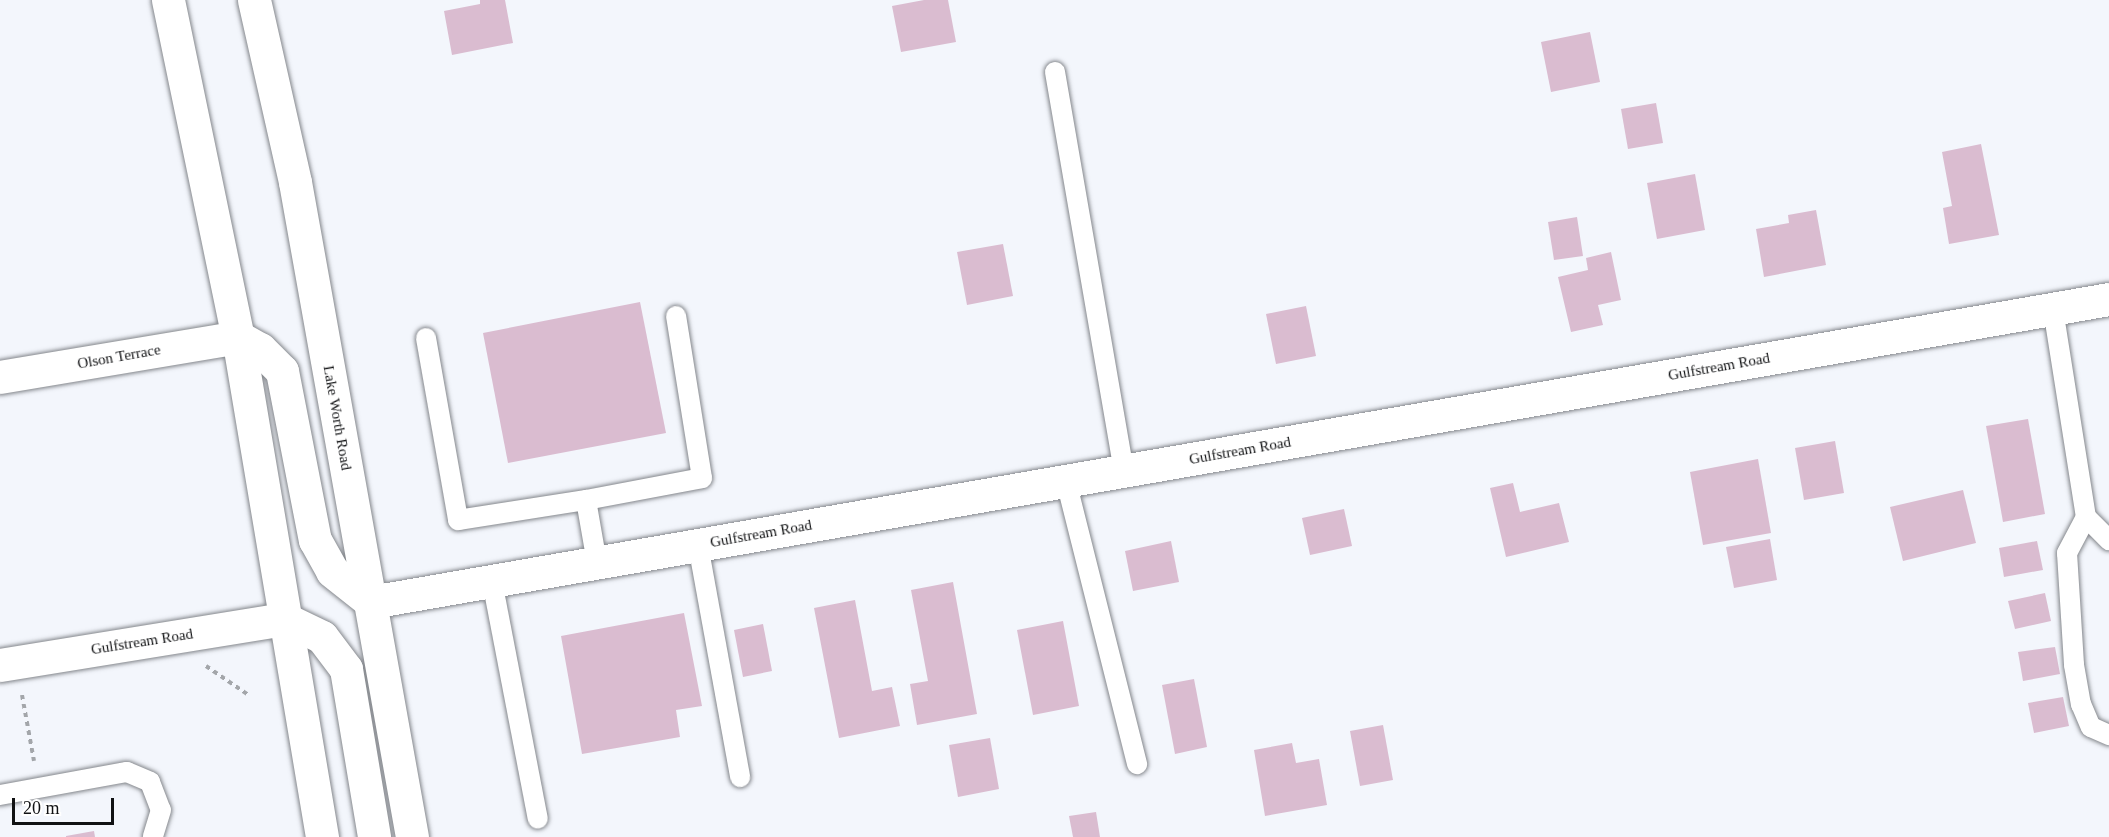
<!DOCTYPE html>
<style>
body{margin:0}
#map{position:relative;width:2109px;height:837px;overflow:hidden;background:#f3f6fc;font-family:Georgia,serif}
div>[style]{position:absolute}
[style*='--x']{left:calc(var(--x)*1px);top:calc(var(--y)*1px);width:calc(var(--w)*1px);rotate:calc(var(--a)*1deg)}
.building>*{inset:0;background:#dabcd0}
.path>*{height:4px;margin-top:-2px;transform-origin:0;background:repeating-linear-gradient(90deg,#a3a6aa 0 4.5px,transparent 0 9px)}
.roads{filter:drop-shadow(0 0 2px #84878c) drop-shadow(0 0 2px #84878c)}
.lane>*{height:20px;margin:-10px;padding:0 10px;transform-origin:10px;border-radius:10px;background:#fff}
.street>*{height:33px;margin:-16.5px;padding:0 16.5px;transform-origin:16.5px;border-radius:16.5px;background:#fff}
.primary>*{height:33px;margin:-16.5px;padding:0 16.5px;transform-origin:16.5px;border-radius:16.5px;background:#fff}
span{translate:-50% -50%;white-space:nowrap;text-align:center;line-height:1.15;-webkit-text-stroke:4.5px #fff;paint-order:stroke}
.street-label{font-size:15px;color:#101113}
.scale{position:absolute;left:12px;top:798px;width:102px;height:27px;box-sizing:border-box;border:3px solid #101113;border-top:0;padding-left:8px;font-size:18px;line-height:21px;white-space:nowrap;color:#101113;-webkit-text-stroke:4px #fff;paint-order:stroke}
</style>
<div id="map">
<div class="building">
<div style="clip-path:polygon(480px 0,505px 0,513px 43px,452px 55px,444px 11px,480px 4px)"></div>
<div style="clip-path:polygon(924px 0,948px 0,956px 42px,901px 52px,892px 6px)"></div>
<div style="clip-path:polygon(1590px 32px,1600px 82px,1551px 92px,1541px 42px)"></div>
<div style="clip-path:polygon(1656px 103px,1663px 143px,1628px 149px,1621px 109px)"></div>
<div style="clip-path:polygon(1981px 144px,1999px 235px,1949px 244px,1943px 208px,1952px 206px,1942px 152px)"></div>
<div style="clip-path:polygon(1695px 174px,1705px 230px,1657px 239px,1647px 183px)"></div>
<div style="clip-path:polygon(1816px 210px,1826px 265px,1764px 277px,1756px 229px,1789px 223px,1788px 215px)"></div>
<div style="clip-path:polygon(1577px 217px,1583px 256px,1554px 260px,1548px 222px)"></div>
<div style="clip-path:polygon(1003px 244px,1013px 296px,967px 305px,957px 252px)"></div>
<div style="clip-path:polygon(1611px 252px,1621px 300px,1598px 305px,1603px 325px,1571px 332px,1558px 277px,1588px 270px,1586px 258px)"></div>
<div style="clip-path:polygon(640px 302px,666px 433px,508px 463px,483px 333px)"></div>
<div style="clip-path:polygon(1306px 306px,1316px 356px,1276px 364px,1266px 314px)"></div>
<div style="clip-path:polygon(2028px 419px,2045px 514px,2003px 522px,1986px 426px)"></div>
<div style="clip-path:polygon(1835px 441px,1844px 493px,1804px 500px,1795px 448px)"></div>
<div style="clip-path:polygon(1758px 459px,1771px 533px,1703px 545px,1690px 472px)"></div>
<div style="clip-path:polygon(1513px 483px,1520px 512px,1559px 503px,1569px 542px,1506px 557px,1490px 488px)"></div>
<div style="clip-path:polygon(1963px 490px,1976px 543px,1903px 561px,1890px 507px)"></div>
<div style="clip-path:polygon(1344px 509px,1352px 546px,1310px 555px,1302px 518px)"></div>
<div style="clip-path:polygon(1770px 539px,1777px 580px,1734px 588px,1726px 547px)"></div>
<div style="clip-path:polygon(1171px 541px,1179px 582px,1133px 591px,1125px 551px)"></div>
<div style="clip-path:polygon(2037px 541px,2043px 570px,2004px 577px,1999px 548px)"></div>
<div style="clip-path:polygon(953px 582px,977px 714px,917px 725px,910px 684px,928px 681px,911px 590px)"></div>
<div style="clip-path:polygon(2045px 593px,2051px 621px,2015px 629px,2008px 601px)"></div>
<div style="clip-path:polygon(855px 600px,872px 691px,892px 687px,900px 726px,839px 738px,814px 608px)"></div>
<div style="clip-path:polygon(684px 613px,702px 706px,676px 710px,680px 737px,582px 754px,561px 636px)"></div>
<div style="clip-path:polygon(1063px 621px,1079px 706px,1033px 715px,1017px 630px)"></div>
<div style="clip-path:polygon(763px 624px,772px 671px,743px 677px,734px 630px)"></div>
<div style="clip-path:polygon(2055px 647px,2060px 674px,2023px 681px,2018px 652px)"></div>
<div style="clip-path:polygon(1194px 679px,1207px 747px,1175px 754px,1162px 685px)"></div>
<div style="clip-path:polygon(2063px 697px,2069px 726px,2034px 733px,2028px 703px)"></div>
<div style="clip-path:polygon(1383px 725px,1393px 780px,1360px 786px,1350px 731px)"></div>
<div style="clip-path:polygon(990px 738px,999px 789px,958px 797px,949px 745px)"></div>
<div style="clip-path:polygon(1292px 743px,1296px 763px,1319px 759px,1327px 805px,1265px 816px,1254px 750px)"></div>
<div style="clip-path:polygon(1096px 812px,1100px 837px,1073px 837px,1069px 816px)"></div>
<div style="clip-path:polygon(94px 831px,95px 837px,66px 837px,66px 836px)"></div>
</div>
<div class="path">
<div style="--x:206;--y:666;--w:53;--a:34.3"></div>
<div style="--x:22;--y:695;--w:67;--a:79.7"></div>
</div>
<div class="roads">
<div class="lane">
<div style="--x:1055;--y:72;--w:405;--a:80.2"></div>
<div style="--x:2053;--y:309;--w:211;--a:81"></div>
<div style="--x:2086;--y:517;--w:41;--a:117.8"></div>
<div style="--x:2067;--y:553;--w:112;--a:86.4"></div>
<div style="--x:2074;--y:665;--w:40;--a:80"></div>
<div style="--x:2081;--y:704;--w:25;--a:67"></div>
<div style="--x:2091;--y:727;--w:20;--a:24"></div>
<div style="--x:426;--y:338;--w:185;--a:80"></div>
<div style="--x:458;--y:520;--w:130;--a:-8.9"></div>
<div style="--x:586;--y:500;--w:64;--a:80.1"></div>
<div style="--x:1066;--y:481;--w:292;--a:75.9"></div>
<div style="--x:586;--y:500;--w:118;--a:-10.7"></div>
<div style="--x:702;--y:478;--w:164;--a:-99.1"></div>
<div style="--x:2086;--y:517;--w:33;--a:45"></div>
<div style="--x:698;--y:545;--w:236;--a:79.7"></div>
<div style="--x:492;--y:581;--w:242;--a:79.1"></div>
<div style="--x:0;--y:795;--w:129;--a:-10.3"></div>
<div style="--x:127;--y:772;--w:25;--a:23"></div>
<div style="--x:150;--y:782;--w:30;--a:69"></div>
<div style="--x:161;--y:810;--w:28;--a:107"></div>
</div>
<div class="street">
<div style="--x:0;--y:377;--w:241;--a:-9.5"></div>
<div style="--x:371;--y:602;--w:1764;--a:-9.89"></div>
<div style="--x:0;--y:665;--w:289;--a:-9.2"></div>
</div>
<div class="primary">
<div style="--x:168;--y:0;--w:344;--a:78.3"></div>
<div style="--x:238;--y:337;--w:507;--a:80.46"></div>
<div style="--x:254;--y:0;--w:187;--a:77.3"></div>
<div style="--x:295;--y:182;--w:665;--a:79.87"></div>
<div style="--x:238;--y:337;--w:25;--a:29"></div>
<div style="--x:260;--y:349;--w:31;--a:45"></div>
<div style="--x:282;--y:371;--w:172;--a:79"></div>
<div style="--x:315;--y:540;--w:35;--a:61"></div>
<div style="--x:332;--y:571;--w:50;--a:38.5"></div>
<div style="--x:285;--y:619;--w:41;--a:25.9"></div>
<div style="--x:322;--y:637;--w:40;--a:53"></div>
<div style="--x:346;--y:669;--w:170;--a:80.5"></div>
</div>
</div>
<div class="street-label">
<span style="left:119px;top:357px;rotate:-10deg">Olson Terrace</span>
<span style="left:1719px;top:367px;rotate:-10deg">Gulfstream Road</span>
<span style="left:337px;top:418px;rotate:80deg">Lake Worth Road</span>
<span style="left:1240px;top:451px;rotate:-10deg">Gulfstream Road</span>
<span style="left:761px;top:534px;rotate:-10deg">Gulfstream Road</span>
<span style="left:142px;top:642px;rotate:-9deg">Gulfstream Road</span>
</div>
<div class="scale">20 m</div>
</div>
